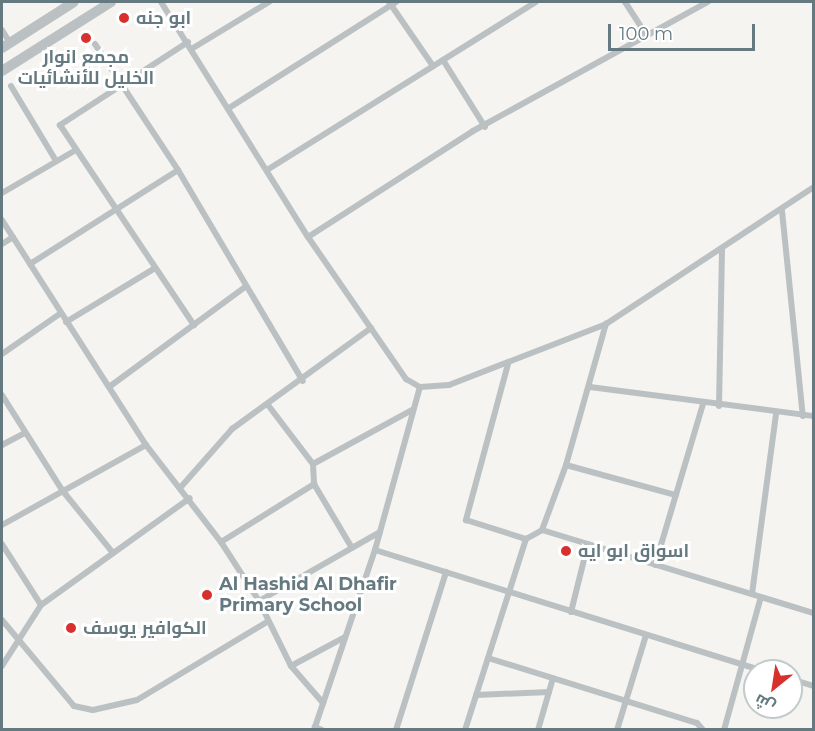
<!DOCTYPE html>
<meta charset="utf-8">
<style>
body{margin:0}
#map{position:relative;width:815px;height:731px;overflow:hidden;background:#f5f4f1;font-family:Montserrat,Cairo,sans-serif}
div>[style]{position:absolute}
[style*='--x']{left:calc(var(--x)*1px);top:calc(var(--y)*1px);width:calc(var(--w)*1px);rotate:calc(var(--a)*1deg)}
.minor>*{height:6px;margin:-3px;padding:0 3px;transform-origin:3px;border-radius:3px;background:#bbc1c3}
.tertiary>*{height:10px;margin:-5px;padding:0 5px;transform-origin:5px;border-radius:5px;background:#bbc1c3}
.dots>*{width:16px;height:16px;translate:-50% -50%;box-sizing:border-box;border:3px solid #fff;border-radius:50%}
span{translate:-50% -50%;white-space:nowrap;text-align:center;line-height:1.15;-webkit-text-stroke:6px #fff;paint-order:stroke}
.poi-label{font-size:18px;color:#657a80;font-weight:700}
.left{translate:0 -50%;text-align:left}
.frame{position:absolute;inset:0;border:3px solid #657a80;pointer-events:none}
.north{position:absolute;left:743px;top:659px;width:60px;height:60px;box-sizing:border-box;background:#fff;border:2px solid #c1cacc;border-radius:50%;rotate:210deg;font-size:16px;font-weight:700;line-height:24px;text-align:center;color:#657a80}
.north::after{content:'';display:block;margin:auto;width:21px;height:27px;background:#d8312d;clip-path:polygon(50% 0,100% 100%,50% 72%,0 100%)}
.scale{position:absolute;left:608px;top:24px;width:147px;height:27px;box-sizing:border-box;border:3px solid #657a80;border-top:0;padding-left:8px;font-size:18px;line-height:21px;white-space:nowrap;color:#657a80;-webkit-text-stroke:4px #fff;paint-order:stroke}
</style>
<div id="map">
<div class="minor">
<div style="--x:161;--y:2;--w:277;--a:58"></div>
<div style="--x:308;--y:237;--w:173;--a:55.4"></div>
<div style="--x:406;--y:379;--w:16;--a:30"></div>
<div style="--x:420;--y:387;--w:29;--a:-4"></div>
<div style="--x:449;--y:385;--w:168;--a:-21.2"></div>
<div style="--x:606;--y:324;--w:249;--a:-33.4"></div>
<div style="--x:389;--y:2;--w:78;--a:55.5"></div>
<div style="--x:625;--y:2;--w:38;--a:57"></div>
<div style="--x:2;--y:30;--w:15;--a:58"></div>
<div style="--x:188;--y:42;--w:153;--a:147"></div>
<div style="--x:60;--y:125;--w:241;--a:56.2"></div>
<div style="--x:95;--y:44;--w:151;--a:56.6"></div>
<div style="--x:178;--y:170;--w:245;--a:59.4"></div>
<div style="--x:193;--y:48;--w:89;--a:-31.2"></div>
<div style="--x:443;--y:60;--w:79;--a:57.9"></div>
<div style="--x:11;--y:86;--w:87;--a:59"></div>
<div style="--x:229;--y:108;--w:198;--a:-32.4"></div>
<div style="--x:267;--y:170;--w:317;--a:-32"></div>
<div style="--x:2;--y:193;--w:86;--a:-30.2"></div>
<div style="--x:782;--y:211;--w:206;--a:84.2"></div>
<div style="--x:2;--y:220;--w:267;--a:57.4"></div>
<div style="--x:146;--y:445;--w:123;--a:52.3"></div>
<div style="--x:221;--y:542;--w:70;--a:57.2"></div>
<div style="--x:259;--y:601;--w:72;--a:63.8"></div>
<div style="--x:291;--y:666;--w:49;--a:49.1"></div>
<div style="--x:308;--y:237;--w:196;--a:-32.7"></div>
<div style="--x:473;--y:131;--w:268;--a:-28.8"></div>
<div style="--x:2;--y:244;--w:13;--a:-32"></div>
<div style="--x:30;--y:264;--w:175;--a:-32.4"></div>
<div style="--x:66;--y:322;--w:104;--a:-31.2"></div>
<div style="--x:2;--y:354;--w:72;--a:-34.8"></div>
<div style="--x:508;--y:364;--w:162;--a:105.1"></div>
<div style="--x:466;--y:520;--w:63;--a:17.6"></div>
<div style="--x:109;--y:387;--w:169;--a:-36.3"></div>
<div style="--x:590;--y:387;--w:226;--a:7.4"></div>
<div style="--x:2;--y:395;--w:112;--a:57.7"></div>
<div style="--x:62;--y:490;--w:81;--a:51"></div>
<div style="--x:268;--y:405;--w:74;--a:52.7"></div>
<div style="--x:313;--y:464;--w:20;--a:87"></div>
<div style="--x:314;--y:484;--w:74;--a:59.3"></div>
<div style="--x:719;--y:406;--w:156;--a:-88.9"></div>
<div style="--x:2;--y:445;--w:26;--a:-28"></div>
<div style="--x:313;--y:464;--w:113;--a:-28.6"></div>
<div style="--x:566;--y:465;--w:114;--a:15.3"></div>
<div style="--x:180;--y:488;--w:79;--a:-48.6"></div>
<div style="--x:232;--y:429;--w:172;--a:-36"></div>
<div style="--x:2;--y:525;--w:165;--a:-29.1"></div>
<div style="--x:542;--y:530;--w:284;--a:17"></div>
<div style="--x:221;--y:542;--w:110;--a:-31.9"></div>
<div style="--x:2;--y:544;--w:72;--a:57.4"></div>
<div style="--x:375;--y:550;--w:407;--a:17.3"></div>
<div style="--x:655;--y:565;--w:168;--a:-73.4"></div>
<div style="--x:752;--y:594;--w:181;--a:-82.4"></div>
<div style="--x:259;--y:601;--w:139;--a:-29.7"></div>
<div style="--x:571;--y:612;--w:70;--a:-76"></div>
<div style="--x:2;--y:620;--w:112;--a:50.1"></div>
<div style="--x:74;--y:706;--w:19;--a:12"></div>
<div style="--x:93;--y:710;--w:45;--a:-12.8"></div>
<div style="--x:137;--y:700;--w:152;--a:-31"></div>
<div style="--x:488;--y:658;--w:219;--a:17.3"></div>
<div style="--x:697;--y:723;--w:9;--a:49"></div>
<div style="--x:2;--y:666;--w:72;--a:-57.4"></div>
<div style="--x:41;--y:605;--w:183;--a:-35.7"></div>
<div style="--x:291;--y:666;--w:61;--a:-28.2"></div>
<div style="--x:791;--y:679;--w:24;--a:17"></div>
<div style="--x:476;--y:695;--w:73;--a:-2.4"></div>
<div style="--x:322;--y:730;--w:8;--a:-157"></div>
<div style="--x:315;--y:727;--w:187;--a:-71.3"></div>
<div style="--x:375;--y:550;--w:169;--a:-74.6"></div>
<div style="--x:396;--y:730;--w:166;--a:-72.4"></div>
<div style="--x:465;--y:730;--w:201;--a:-72.3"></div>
<div style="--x:526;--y:539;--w:18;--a:-29"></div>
<div style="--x:542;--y:530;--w:69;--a:-69.7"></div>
<div style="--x:566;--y:465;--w:147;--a:-74.2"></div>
<div style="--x:538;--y:730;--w:54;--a:-73.9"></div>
<div style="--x:617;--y:730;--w:99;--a:-73"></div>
<div style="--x:724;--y:730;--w:138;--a:-74.5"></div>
</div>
<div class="tertiary">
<div style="--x:2;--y:48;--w:85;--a:-32.6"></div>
<div style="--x:2;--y:71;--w:129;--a:-32.3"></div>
</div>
<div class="dots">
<div style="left:124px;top:18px;background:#d8312d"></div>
<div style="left:86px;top:38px;background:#d8312d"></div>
<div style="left:566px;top:551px;background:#d8312d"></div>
<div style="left:207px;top:595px;background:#d8312d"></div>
<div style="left:71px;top:628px;background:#d8312d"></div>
</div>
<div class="poi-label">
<span class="left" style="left:136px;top:18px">ابو جنه</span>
<span style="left:86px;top:68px">مجمع انوار<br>الخليل للأنشائيات</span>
<span class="left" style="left:578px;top:551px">اسواق ابو ايه</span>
<span class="left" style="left:219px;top:595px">Al Hashid Al Dhafir<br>Primary School</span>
<span class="left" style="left:83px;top:628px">الكوافير يوسف</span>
</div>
<div class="frame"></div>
<div class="north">ش</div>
<div class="scale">100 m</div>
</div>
